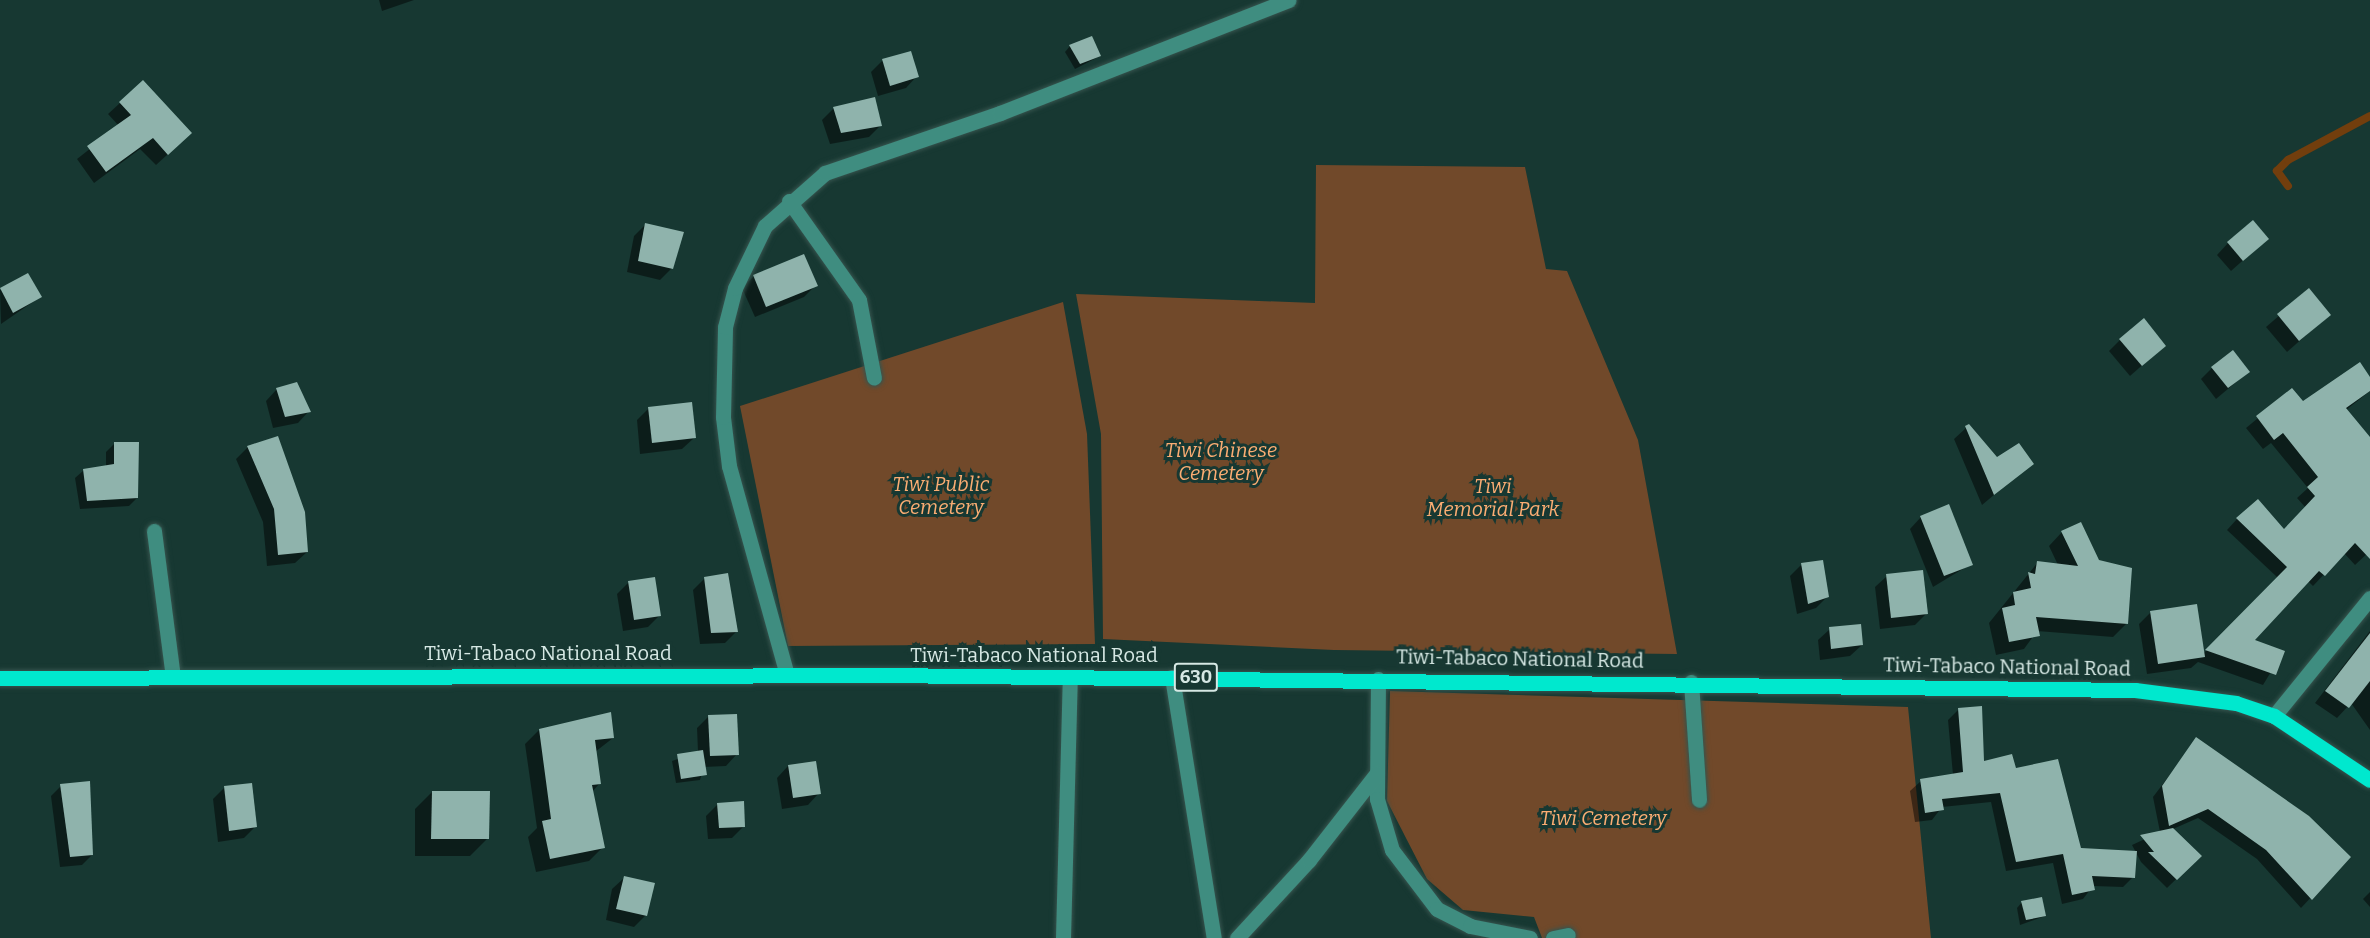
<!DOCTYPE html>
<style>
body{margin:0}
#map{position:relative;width:2370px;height:938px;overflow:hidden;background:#173832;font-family:Bitter,serif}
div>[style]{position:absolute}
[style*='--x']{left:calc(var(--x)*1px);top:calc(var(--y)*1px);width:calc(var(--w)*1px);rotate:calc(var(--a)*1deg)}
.green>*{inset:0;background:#71492a}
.shadow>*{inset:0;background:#0007}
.stream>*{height:8px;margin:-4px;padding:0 4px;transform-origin:4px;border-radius:4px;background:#723e0d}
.building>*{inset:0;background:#8fb3ac}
.roads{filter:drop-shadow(0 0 2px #36544e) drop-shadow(0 0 2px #36544e)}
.minor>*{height:15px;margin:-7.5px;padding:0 7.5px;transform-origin:7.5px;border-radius:7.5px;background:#3f8d80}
.major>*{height:15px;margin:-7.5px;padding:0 7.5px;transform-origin:7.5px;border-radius:7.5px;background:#00e8ce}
span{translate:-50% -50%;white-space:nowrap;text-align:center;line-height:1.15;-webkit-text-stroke:6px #173832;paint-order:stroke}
.shield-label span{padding:2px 4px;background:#173832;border:2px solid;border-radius:4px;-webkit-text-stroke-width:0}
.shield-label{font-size:18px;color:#d6e8e4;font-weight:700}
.park-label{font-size:20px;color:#fbad73;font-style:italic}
.street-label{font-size:20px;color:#d6e8e4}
</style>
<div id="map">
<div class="green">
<div style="clip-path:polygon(1316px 165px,1525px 167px,1546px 269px,1567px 271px,1638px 440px,1677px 654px,1334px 650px,1103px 639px,1101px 434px,1076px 294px,1315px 303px)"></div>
<div style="clip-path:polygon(1063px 302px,1087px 434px,1095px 644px,788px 646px,740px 406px)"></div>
<div style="clip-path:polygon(1390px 691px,1908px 707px,1931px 938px,1542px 938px,1534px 917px,1463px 910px,1427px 879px,1387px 801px)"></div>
</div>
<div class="shadow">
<div style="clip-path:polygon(379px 0,414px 0,382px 11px)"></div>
<div style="clip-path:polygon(1070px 46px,1100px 56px,1075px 69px,1065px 52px)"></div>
<div style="clip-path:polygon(910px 52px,917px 76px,906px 88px,878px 96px,871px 72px,882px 61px)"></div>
<div style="clip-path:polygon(120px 103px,179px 144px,156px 165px,140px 149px,94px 183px,77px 159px,119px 126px,108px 114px)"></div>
<div style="clip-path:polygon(834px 108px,881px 125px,869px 137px,830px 144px,822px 120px)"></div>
<div style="clip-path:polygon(645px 225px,672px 268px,660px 280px,627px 272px,634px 236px)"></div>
<div style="clip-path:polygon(2267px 239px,2231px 271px,2217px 255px,2228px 243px)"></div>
<div style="clip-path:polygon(28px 275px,40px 297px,1px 324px,0 290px)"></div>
<div style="clip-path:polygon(754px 276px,816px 285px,804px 297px,755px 317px,742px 288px)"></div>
<div style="clip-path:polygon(2309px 290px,2329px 315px,2287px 352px,2266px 327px)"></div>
<div style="clip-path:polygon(2120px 340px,2164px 346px,2130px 376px,2109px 351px)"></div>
<div style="clip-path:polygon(2212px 368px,2248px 372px,2216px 399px,2201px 379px)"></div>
<div style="clip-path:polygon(2370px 380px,2370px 391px,2346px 410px,2370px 439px,2370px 551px,2355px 565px,2344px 553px,2313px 586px,2308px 581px,2252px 641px,2283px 652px,2263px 685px,2198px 662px,2191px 668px,2147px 674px,2139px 624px,2151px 612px,2203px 654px,2278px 578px,2227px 530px,2237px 519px,2284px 531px,2306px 508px,2297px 498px,2308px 488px,2271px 443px,2263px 449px,2246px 428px,2292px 390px,2303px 403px)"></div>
<div style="clip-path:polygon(277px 389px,309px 411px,298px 423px,273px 428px,266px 401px)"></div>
<div style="clip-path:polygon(649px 408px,694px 438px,682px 449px,640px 454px,637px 420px)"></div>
<div style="clip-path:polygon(1966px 428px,1997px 459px,2032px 463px,1982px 505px,1954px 439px)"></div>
<div style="clip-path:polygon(114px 444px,137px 498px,129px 506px,80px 509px,75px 478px,84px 470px,106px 467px,106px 452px)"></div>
<div style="clip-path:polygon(248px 447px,307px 552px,295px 563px,267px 566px,263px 522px,236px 459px)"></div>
<div style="clip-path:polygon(1921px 517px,1971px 564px,1933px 587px,1910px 529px)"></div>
<div style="clip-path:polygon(2062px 532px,2127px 623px,2113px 637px,2037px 631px,2024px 649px,1996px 655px,1989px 623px,2038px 562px,2058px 565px,2049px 546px)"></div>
<div style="clip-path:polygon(1801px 565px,1827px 597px,1816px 608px,1797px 614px,1790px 576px)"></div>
<div style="clip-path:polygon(1887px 576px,1927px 613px,1915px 625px,1880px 629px,1875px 587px)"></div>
<div style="clip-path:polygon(705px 578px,736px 632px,725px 643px,700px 644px,693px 590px)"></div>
<div style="clip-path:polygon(629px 582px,659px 616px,648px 627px,623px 631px,617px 594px)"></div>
<div style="clip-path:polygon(1830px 629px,1862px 645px,1850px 656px,1820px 660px,1818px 640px)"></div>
<div style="clip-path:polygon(2370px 631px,2370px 730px,2351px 703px,2337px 718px,2315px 703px)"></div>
<div style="clip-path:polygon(1958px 710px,1983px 763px,2015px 770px,2080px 849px,2133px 877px,2123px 887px,2093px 886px,2083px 899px,2062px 904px,2053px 863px,2006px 871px,1991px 802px,1942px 807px,1932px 820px,1915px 822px,1910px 791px,1921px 781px,1953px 775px,1948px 720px)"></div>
<div style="clip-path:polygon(708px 717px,737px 754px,726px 766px,704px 767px,700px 780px,676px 783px,672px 761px,698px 752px,697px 728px)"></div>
<div style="clip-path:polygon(539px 730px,613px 738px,595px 752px,600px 783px,592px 792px,603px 847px,589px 861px,536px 872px,528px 837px,537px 828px,525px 744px)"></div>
<div style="clip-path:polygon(2197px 739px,2349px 857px,2301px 908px,2257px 859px,2198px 818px,2173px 829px,2200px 856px,2167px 888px,2141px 862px,2132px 845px,2160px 832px,2153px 797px)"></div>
<div style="clip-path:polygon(788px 766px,819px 793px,808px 805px,782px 809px,777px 778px)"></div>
<div style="clip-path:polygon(61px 786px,92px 855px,82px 865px,60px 867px,51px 796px)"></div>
<div style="clip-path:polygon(225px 787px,255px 827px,244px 838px,218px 842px,213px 799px)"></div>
<div style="clip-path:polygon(432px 792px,488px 838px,470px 856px,415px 856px,415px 809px)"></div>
<div style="clip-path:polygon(718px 804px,744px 826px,732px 838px,708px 839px,706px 816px)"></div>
<div style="clip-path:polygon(624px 878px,646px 915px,634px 927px,606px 920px,612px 889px)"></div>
<div style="clip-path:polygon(2370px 892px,2370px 907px,2363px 899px)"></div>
<div style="clip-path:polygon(2022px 902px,2045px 916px,2020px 925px,2017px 908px)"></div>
</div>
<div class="stream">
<div style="--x:2288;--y:186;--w:19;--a:-126"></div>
<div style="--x:2277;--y:171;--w:16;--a:-45"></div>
<div style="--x:2288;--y:160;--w:93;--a:-28.2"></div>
</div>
<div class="building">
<div style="clip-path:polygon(1092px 36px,1101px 56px,1080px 64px,1069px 45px)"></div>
<div style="clip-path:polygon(911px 51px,919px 77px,890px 86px,882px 59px)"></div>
<div style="clip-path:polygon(143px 80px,192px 133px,168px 155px,153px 138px,106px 172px,87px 146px,131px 115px,119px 102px)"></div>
<div style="clip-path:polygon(875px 97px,882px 126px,841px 133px,833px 107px)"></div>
<div style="clip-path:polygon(2253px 220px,2269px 239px,2243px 261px,2227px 242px)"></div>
<div style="clip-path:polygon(645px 223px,684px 232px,673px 269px,638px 261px)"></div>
<div style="clip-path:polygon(804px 254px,818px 286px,766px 307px,753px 275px)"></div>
<div style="clip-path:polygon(28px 273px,42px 297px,13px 313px,0 288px)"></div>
<div style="clip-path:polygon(2309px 288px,2331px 315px,2299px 341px,2277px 314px)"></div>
<div style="clip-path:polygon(2144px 318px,2166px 346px,2142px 366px,2119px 339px)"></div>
<div style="clip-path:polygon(2233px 350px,2250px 372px,2228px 388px,2211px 367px)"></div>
<div style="clip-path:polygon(2360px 362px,2370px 377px,2370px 391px,2346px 408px,2370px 437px,2370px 559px,2355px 543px,2325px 576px,2319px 571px,2255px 640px,2285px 651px,2276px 675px,2205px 650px,2287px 567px,2236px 518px,2258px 499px,2284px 529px,2315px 496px,2307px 487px,2318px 477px,2283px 433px,2274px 440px,2256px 416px,2292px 388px,2303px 401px)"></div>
<div style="clip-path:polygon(297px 382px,311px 412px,285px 417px,276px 388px)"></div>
<div style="clip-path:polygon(692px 402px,696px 438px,652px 443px,648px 407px)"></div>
<div style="clip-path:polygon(1969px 424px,1997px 457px,2019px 443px,2034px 464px,1994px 495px,1965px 426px)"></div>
<div style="clip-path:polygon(278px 436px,305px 512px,308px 552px,278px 555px,274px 509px,247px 446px)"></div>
<div style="clip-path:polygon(114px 442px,139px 442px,138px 498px,87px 501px,83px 469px,114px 464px)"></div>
<div style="clip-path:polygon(1949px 504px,1973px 565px,1944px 576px,1920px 516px)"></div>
<div style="clip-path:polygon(2081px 522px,2099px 560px,2132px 568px,2128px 624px,2036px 617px,2040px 636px,2009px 642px,2002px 608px,2015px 605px,2013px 592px,2031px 588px,2028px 572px,2035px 574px,2037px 561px,2078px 566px,2061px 531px)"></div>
<div style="clip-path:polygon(1823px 560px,1829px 597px,1808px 604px,1801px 563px)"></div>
<div style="clip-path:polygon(1923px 570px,1928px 614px,1891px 618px,1886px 574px)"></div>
<div style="clip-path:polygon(728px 573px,738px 632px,711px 633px,704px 577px)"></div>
<div style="clip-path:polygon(655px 577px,661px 616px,634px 620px,628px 581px)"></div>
<div style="clip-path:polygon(2197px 604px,2205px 657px,2158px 664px,2150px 611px)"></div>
<div style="clip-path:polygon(1861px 624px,1863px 645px,1831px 649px,1829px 627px)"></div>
<div style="clip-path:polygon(2370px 633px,2370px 681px,2349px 708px,2325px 691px)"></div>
<div style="clip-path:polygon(1982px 706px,1984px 761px,2012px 754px,2016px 768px,2058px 759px,2081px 848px,2137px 851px,2135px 878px,2092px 876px,2095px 890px,2072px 895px,2063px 854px,2016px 862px,2000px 793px,1942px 799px,1944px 810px,1925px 813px,1920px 779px,1963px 772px,1958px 708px)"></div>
<div style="clip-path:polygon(611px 712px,614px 738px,595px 740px,601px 784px,592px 785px,605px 848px,550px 859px,542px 821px,551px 819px,539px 729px)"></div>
<div style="clip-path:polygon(737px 714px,739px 755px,710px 756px,708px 715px)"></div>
<div style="clip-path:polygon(2196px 737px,2309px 816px,2351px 857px,2312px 900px,2266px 850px,2208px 809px,2169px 826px,2162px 786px)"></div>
<div style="clip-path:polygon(703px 750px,707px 775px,681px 779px,677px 754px)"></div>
<div style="clip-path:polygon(816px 761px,821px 794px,793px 798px,788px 765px)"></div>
<div style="clip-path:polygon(90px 781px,93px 855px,70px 857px,60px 784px)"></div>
<div style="clip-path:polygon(252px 783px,257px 827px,229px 831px,224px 786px)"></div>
<div style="clip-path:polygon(432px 791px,490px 791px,489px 839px,431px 839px)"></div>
<div style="clip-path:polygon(744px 801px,745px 827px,719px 828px,717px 803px)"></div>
<div style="clip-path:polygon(2173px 828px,2202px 856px,2177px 880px,2148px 852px,2154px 852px,2140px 835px)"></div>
<div style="clip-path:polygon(624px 876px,655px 883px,647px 916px,616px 909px)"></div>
<div style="clip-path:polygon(2042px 897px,2046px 916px,2026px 920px,2021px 901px)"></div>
</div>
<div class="roads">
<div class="minor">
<div style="--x:789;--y:201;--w:121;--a:54.7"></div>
<div style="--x:859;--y:300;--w:79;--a:79.1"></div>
<div style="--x:154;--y:531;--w:147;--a:82.6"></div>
<div style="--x:787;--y:675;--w:217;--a:-105.5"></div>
<div style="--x:729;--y:466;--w:49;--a:-97"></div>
<div style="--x:723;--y:417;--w:90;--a:-88.7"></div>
<div style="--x:725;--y:327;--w:40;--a:-75.6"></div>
<div style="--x:735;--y:288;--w:69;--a:-64.2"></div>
<div style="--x:765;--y:226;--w:80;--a:-41.5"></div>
<div style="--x:825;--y:173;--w:185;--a:-18.9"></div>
<div style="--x:1000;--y:113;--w:310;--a:-21.4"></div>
<div style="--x:1172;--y:677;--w:264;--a:80.9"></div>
<div style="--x:1378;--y:679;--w:120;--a:90.5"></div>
<div style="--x:1377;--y:799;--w:53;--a:73.6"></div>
<div style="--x:1392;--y:850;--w:74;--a:52.7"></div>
<div style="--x:1437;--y:909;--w:37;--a:27"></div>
<div style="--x:1470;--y:926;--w:61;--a:11.3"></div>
<div style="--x:1691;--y:682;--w:118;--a:86.1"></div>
<div style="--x:2274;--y:716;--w:152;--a:-50.9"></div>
<div style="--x:1063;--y:938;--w:261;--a:-88.5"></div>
<div style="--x:1237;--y:938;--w:106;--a:-47.3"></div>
<div style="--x:1309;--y:860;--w:110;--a:-52"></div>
<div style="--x:1553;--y:938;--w:15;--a:-11"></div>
</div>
<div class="major">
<div style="--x:0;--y:678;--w:886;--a:-0.19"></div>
<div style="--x:886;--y:675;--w:1249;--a:0.69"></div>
<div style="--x:2135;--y:690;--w:102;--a:7.3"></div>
<div style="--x:2236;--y:703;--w:40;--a:18.9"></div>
<div style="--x:2274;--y:716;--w:115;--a:33.7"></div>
</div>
</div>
<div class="shield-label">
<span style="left:1196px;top:677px">630</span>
</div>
<div class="park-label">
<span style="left:1221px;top:462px">Tiwi Chinese<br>Cemetery</span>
<span style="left:941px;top:496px">Tiwi Public<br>Cemetery</span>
<span style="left:1493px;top:498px">Tiwi<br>Memorial Park</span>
<span style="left:1603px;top:818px">Tiwi Cemetery</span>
</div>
<div class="street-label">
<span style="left:548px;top:653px">Tiwi-Tabaco National Road</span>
<span style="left:1034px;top:655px">Tiwi-Tabaco National Road</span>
<span style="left:1520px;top:659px;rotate:1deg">Tiwi-Tabaco National Road</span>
<span style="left:2007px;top:667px;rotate:1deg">Tiwi-Tabaco National Road</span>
</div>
</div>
